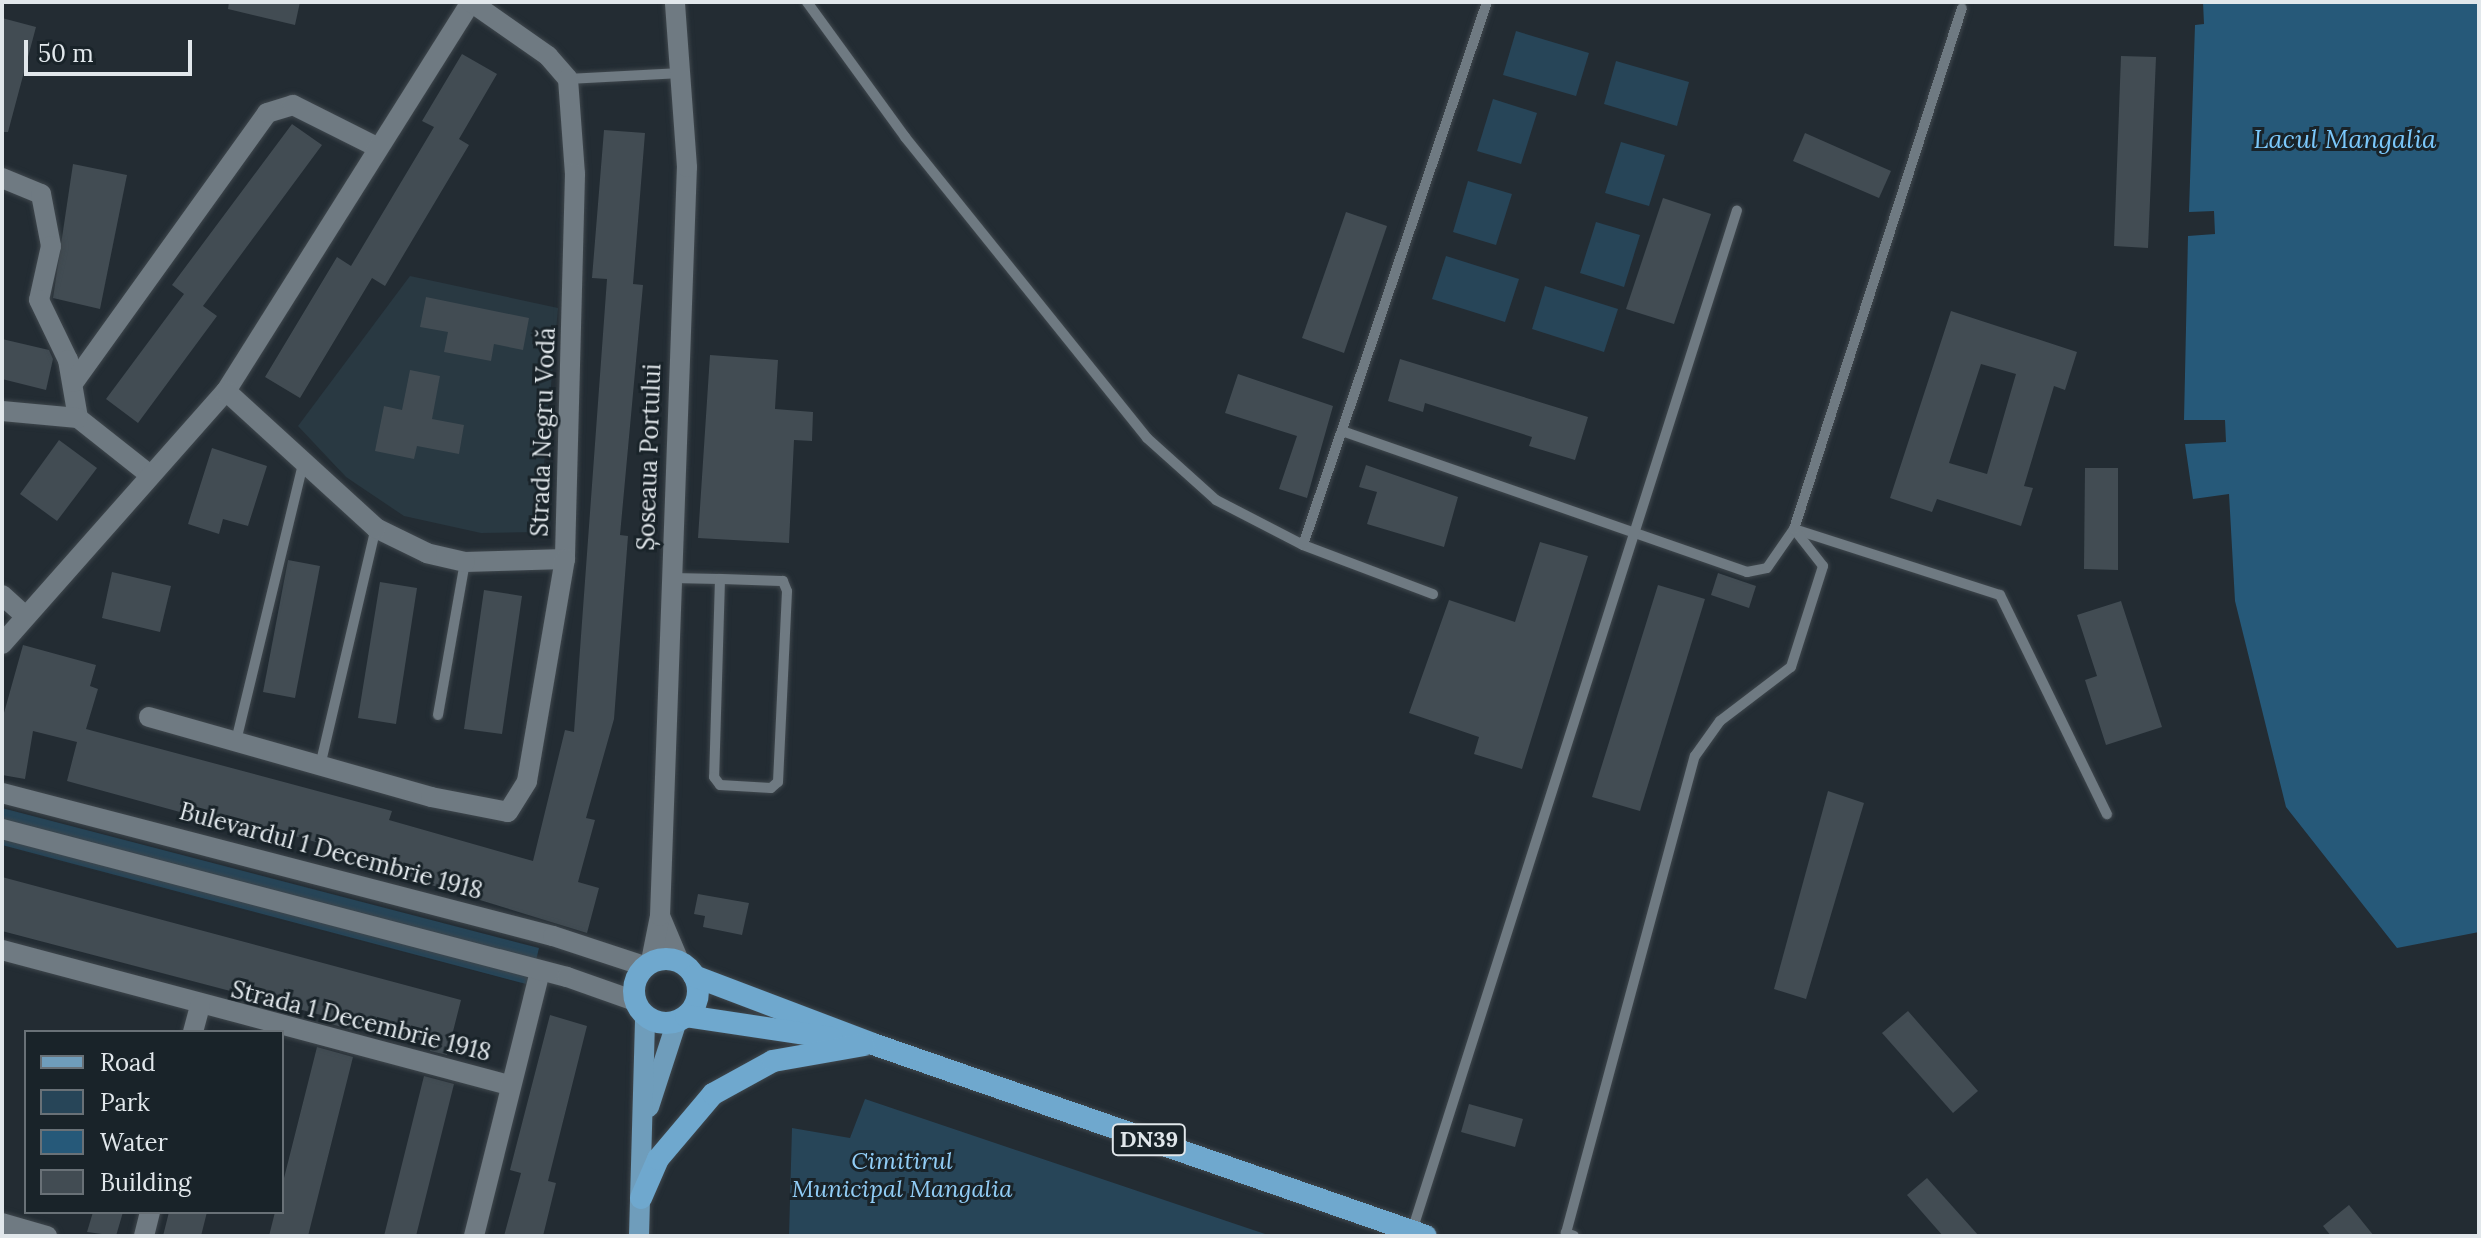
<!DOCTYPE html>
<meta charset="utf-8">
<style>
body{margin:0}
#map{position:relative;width:2481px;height:1238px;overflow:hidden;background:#232c33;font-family:Lora,serif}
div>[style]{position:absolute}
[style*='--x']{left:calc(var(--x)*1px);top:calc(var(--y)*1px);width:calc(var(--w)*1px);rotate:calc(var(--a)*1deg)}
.built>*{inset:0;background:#293942}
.green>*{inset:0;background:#274558}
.water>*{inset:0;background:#265979}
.building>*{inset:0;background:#424c53}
.roads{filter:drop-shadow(0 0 2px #3f474d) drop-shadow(0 0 2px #3f474d)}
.service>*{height:10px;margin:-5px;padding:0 5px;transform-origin:5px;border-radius:5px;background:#6f7a82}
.minor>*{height:20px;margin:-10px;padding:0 10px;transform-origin:10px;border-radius:10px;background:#6f7a82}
.tertiary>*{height:20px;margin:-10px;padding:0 10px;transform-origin:10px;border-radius:10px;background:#6f7a82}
.secondary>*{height:20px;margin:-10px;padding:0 10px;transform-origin:10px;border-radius:10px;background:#6f7a82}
.primary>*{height:20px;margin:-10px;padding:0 10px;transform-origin:10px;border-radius:10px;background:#6f9dbb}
.trunk>*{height:22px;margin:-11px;padding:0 11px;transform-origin:11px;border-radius:11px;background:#6fa8ce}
.trunk>.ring{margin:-11px;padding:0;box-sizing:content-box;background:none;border:22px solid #6fa8ce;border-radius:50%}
span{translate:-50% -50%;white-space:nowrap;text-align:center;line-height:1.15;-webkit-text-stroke:6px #192329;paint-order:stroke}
.shield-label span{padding:2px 6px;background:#192329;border:2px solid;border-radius:6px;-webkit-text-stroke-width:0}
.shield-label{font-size:22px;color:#e1e7eb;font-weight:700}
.street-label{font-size:24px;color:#e1e7eb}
.park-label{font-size:24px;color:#91cdf6;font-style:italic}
.water-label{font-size:26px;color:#7bc8fb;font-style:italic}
.frame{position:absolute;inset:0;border:4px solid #e1e7eb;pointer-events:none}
.legend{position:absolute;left:24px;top:1030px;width:260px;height:184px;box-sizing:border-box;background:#192329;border:2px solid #697177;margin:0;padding:10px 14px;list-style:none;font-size:24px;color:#e1e7eb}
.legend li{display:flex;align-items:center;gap:16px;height:40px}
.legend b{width:40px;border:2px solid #697177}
.scale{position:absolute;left:24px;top:40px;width:168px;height:36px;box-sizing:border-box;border:4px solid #e1e7eb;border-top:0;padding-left:10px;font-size:24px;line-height:28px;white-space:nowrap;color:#e1e7eb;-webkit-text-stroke:6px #192329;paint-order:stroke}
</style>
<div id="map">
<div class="built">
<div style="clip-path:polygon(410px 276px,558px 308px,538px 532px,481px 533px,404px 516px,346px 477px,298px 426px)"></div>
</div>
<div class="green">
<div style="clip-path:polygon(1516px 31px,1589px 53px,1576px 96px,1503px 75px)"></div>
<div style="clip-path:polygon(1616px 61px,1689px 82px,1677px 126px,1604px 104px)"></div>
<div style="clip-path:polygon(1493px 99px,1537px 113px,1521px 164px,1477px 151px)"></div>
<div style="clip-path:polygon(1621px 142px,1665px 155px,1649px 206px,1605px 193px)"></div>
<div style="clip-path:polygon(1468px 181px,1512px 194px,1496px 245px,1453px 232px)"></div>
<div style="clip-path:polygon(1596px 222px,1640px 235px,1624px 287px,1580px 273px)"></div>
<div style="clip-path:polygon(1446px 256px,1519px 279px,1505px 322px,1432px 299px)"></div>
<div style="clip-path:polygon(1545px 286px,1618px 309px,1604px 352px,1532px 329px)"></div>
<div style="clip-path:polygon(2px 808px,539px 948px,530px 985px,2px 845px)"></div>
<div style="clip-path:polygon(865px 1099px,1271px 1236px,789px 1236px,792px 1128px,850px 1138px)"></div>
</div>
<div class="water">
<div style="clip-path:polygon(2203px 2px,2479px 2px,2479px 932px,2397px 948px,2286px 807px,2235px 601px,2229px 494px,2193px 499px,2185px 444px,2226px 442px,2225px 420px,2184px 420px,2188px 236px,2215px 234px,2214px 211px,2189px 212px,2195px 25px,2204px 24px)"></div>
</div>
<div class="building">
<div style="clip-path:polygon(229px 2px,300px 2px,295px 25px,228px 9px)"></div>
<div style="clip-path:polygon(2px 18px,36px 27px,8px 132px,2px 132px)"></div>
<div style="clip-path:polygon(462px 54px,497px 74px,459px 139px,469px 145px,385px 286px,372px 278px,300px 398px,265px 377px,337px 257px,351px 266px,434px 127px,422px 121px)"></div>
<div style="clip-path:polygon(2121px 56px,2156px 57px,2148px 248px,2114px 246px)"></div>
<div style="clip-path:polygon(292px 124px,322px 145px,203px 306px,217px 316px,138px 423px,106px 399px,184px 294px,172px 285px)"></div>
<div style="clip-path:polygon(604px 130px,645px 133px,633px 284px,643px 285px,620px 535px,628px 536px,614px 719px,586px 818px,595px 820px,578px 882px,599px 888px,587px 933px,376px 868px,378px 860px,222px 815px,220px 823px,67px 781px,77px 742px,33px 731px,25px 779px,2px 775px,2px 720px,23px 645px,96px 665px,90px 686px,98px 689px,86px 729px,392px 811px,389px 820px,533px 861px,565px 730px,574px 732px,607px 279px,592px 278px)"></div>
<div style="clip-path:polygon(1805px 133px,1891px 171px,1879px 198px,1793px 161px)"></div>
<div style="clip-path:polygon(73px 164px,127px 175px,100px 309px,53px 298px)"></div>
<div style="clip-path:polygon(1663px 198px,1711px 214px,1674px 324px,1626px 309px)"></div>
<div style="clip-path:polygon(1346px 212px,1387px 226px,1344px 353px,1302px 338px)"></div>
<div style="clip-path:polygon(426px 297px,529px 318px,523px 350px,494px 344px,491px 361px,444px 352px,448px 332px,420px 327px)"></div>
<div style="clip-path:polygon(evenodd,1951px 311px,2077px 352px,2065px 390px,2054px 386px,2024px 486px,2033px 488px,2021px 526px,1937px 499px,1932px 512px,1890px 498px,1951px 311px,1981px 364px,2016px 374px,1987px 474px,1949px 463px,1981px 364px)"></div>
<div style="clip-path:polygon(2px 339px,49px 350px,53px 359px,46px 390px,2px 379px)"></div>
<div style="clip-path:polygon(710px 355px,778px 360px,775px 409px,813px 412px,812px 441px,794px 440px,789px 543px,698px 538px)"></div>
<div style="clip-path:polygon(1400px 359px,1588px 417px,1575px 460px,1529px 446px,1532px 437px,1425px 403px,1423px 412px,1388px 401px)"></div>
<div style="clip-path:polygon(410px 370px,440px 376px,432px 419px,464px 425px,459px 454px,417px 446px,414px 459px,375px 451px,384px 406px,402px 410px)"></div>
<div style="clip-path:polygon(1238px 374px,1333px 406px,1307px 498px,1279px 489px,1297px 436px,1225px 413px)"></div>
<div style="clip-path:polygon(59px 440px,97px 468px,57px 521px,20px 494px)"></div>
<div style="clip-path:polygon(212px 448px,267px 466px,248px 526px,223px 519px,219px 534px,188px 524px)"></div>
<div style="clip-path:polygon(1366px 465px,1458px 497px,1444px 547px,1367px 524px,1377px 492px,1359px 487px)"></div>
<div style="clip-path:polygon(2085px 468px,2118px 468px,2118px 570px,2084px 569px)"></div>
<div style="clip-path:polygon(1540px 542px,1588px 556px,1522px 769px,1474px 754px,1479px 737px,1409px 713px,1449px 600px,1515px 622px)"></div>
<div style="clip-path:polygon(288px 560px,320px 566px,295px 698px,263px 692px)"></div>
<div style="clip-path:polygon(112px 572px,171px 586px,160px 632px,102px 618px)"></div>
<div style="clip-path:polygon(1718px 573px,1756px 586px,1749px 608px,1711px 595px)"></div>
<div style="clip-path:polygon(380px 582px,417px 588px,396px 724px,358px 718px)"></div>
<div style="clip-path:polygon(1658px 585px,1705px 599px,1640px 811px,1592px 797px)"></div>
<div style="clip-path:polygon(484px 590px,522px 596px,502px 734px,464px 729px)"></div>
<div style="clip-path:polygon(2121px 601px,2162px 727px,2106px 745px,2085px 680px,2097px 676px,2077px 615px)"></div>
<div style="clip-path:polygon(1828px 791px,1864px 803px,1806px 999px,1774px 989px)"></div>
<div style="clip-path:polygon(2px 877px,461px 1000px,447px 1055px,430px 1051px,432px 1044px,361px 1025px,359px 1032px,324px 1022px,325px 1016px,2px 931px)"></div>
<div style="clip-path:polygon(698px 894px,749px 903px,742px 935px,703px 927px,705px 916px,694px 914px)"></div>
<div style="clip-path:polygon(1908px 1011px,1978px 1091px,1953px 1113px,1882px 1033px)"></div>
<div style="clip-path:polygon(550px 1015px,587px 1026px,548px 1181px,556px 1183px,543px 1236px,504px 1236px,521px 1173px,510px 1170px)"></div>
<div style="clip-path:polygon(317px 1047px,353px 1057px,308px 1236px,269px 1236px,275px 1212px,282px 1212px,282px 1186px)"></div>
<div style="clip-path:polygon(424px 1076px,454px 1084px,416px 1236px,384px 1236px)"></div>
<div style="clip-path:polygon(1469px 1104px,1523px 1119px,1515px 1147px,1461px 1132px)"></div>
<div style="clip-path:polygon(1927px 1178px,1979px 1236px,1943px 1236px,1907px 1195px)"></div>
<div style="clip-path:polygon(2349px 1205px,2374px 1236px,2331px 1236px,2323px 1226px)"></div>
<div style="clip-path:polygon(93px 1212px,123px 1212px,116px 1236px,87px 1232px)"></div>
<div style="clip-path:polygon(169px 1212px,207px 1212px,201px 1236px,163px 1236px)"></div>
</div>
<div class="roads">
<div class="service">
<div style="--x:807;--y:2;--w:167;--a:54"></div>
<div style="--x:905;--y:137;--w:386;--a:51.2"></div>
<div style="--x:1147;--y:438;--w:93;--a:41.9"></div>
<div style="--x:1216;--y:500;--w:98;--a:27.3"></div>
<div style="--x:1303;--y:545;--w:139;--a:20.7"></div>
<div style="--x:568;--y:79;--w:113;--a:-3"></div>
<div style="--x:1342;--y:431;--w:429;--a:19.2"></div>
<div style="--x:1747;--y:572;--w:20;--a:-11"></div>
<div style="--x:1767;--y:568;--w:47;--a:-55.3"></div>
<div style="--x:1794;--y:529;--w:216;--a:17.8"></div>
<div style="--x:2000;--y:595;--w:244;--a:64"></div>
<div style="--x:1303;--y:545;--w:573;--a:-71.28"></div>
<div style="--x:672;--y:578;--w:48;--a:1.2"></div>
<div style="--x:720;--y:579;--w:198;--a:91.7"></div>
<div style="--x:714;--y:777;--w:10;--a:53"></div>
<div style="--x:720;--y:785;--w:51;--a:3.4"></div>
<div style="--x:771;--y:788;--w:9;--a:-41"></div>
<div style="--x:778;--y:782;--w:191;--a:-87.3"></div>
<div style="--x:787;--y:591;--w:11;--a:-112"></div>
<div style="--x:783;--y:581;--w:63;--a:-178.2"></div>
<div style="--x:438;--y:715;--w:155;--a:-80"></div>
<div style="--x:236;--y:741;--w:290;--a:-76.4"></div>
<div style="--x:320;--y:766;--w:244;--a:-76.8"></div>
<div style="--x:1412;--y:1231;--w:1071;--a:-72.34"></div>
<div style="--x:1574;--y:1236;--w:9;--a:-159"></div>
<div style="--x:1566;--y:1233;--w:494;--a:-74.9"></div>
<div style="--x:1695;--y:756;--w:43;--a:-54.5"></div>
<div style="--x:1720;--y:721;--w:89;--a:-37.3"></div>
<div style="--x:1791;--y:667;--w:106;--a:-72.4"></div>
<div style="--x:1823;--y:566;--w:47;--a:-128.1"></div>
<div style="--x:1794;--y:529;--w:547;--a:-72.13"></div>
</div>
<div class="minor">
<div style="--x:2;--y:178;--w:42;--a:22.3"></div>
<div style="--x:41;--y:194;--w:53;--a:79.1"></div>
<div style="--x:51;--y:246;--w:55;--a:102.5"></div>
<div style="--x:39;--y:300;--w:67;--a:64.2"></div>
<div style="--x:68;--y:360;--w:59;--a:80.2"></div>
<div style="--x:78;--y:418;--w:90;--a:38.3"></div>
<div style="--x:74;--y:382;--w:331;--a:-54.3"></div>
<div style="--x:267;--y:113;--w:27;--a:-17"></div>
<div style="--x:293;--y:105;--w:94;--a:26.6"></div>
<div style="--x:2;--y:411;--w:76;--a:5.3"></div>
<div style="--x:2;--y:595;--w:30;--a:42"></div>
<div style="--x:2;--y:644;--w:338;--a:-48.5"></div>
<div style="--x:226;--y:391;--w:460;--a:-57.8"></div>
<div style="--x:471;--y:2;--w:94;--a:35"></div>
<div style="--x:548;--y:56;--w:30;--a:49"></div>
<div style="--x:568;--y:79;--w:95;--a:85.8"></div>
<div style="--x:575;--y:174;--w:385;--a:91.5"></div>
<div style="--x:565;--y:559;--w:100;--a:178.3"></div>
<div style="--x:465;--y:562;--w:39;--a:-167"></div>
<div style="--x:427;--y:553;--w:57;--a:-153.9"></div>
<div style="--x:376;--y:528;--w:203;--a:-137.6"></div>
<div style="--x:149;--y:717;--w:293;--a:15.8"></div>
<div style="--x:431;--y:797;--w:78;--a:11"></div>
<div style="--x:508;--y:812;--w:36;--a:-58"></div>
<div style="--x:527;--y:781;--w:225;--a:-80.3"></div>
<div style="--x:2;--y:950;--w:525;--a:14.91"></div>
<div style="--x:193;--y:1032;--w:27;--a:-75"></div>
<div style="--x:2;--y:1223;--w:47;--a:16.1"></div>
<div style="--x:144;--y:1236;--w:25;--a:-76"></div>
<div style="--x:474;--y:1236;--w:273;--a:-76"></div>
</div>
<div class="tertiary">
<div style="--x:660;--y:916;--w:49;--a:67.1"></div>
<div style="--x:651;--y:961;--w:46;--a:-78.7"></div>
<div style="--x:660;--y:916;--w:749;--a:-87.94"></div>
<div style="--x:687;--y:167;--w:165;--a:-94.2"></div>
</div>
<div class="secondary">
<div style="--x:2;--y:793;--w:569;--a:14.55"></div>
<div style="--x:553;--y:936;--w:96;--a:18.2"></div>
<div style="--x:2;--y:829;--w:584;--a:14.68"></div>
<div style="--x:567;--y:977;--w:72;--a:19.4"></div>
</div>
<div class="primary">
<div style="--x:649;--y:1107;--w:90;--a:-72"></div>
<div style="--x:639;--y:1236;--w:221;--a:-88.4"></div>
</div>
<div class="trunk">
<div class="ring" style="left:634px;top:959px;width:42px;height:42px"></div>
<div style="--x:694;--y:976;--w:191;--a:20.8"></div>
<div style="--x:873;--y:1044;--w:585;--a:19.15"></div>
<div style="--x:686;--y:1016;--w:147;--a:8.6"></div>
<div style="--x:641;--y:1198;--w:43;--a:-66.4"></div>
<div style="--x:658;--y:1159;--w:85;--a:-49.8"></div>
<div style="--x:713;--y:1094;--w:68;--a:-28.8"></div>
<div style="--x:773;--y:1061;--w:92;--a:-10"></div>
</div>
</div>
<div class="shield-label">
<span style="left:1149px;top:1140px">DN39</span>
</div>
<div class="street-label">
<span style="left:543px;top:432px;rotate:-88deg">Strada Negru Vodă</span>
<span style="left:649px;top:457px;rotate:-88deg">Șoseaua Portului</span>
<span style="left:331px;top:851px;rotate:15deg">Bulevardul 1 Decembrie 1918</span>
<span style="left:361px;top:1021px;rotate:14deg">Strada 1 Decembrie 1918</span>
</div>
<div class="park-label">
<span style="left:902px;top:1175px">Cimitirul<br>Municipal Mangalia</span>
</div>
<div class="water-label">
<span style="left:2345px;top:139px">Lacul Mangalia</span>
</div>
<div class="frame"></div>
<ul class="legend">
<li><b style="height:10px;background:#6f9dbb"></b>Road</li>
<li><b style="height:22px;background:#274558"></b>Park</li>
<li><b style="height:22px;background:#265979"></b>Water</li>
<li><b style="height:22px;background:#424c53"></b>Building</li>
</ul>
<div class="scale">50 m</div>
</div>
